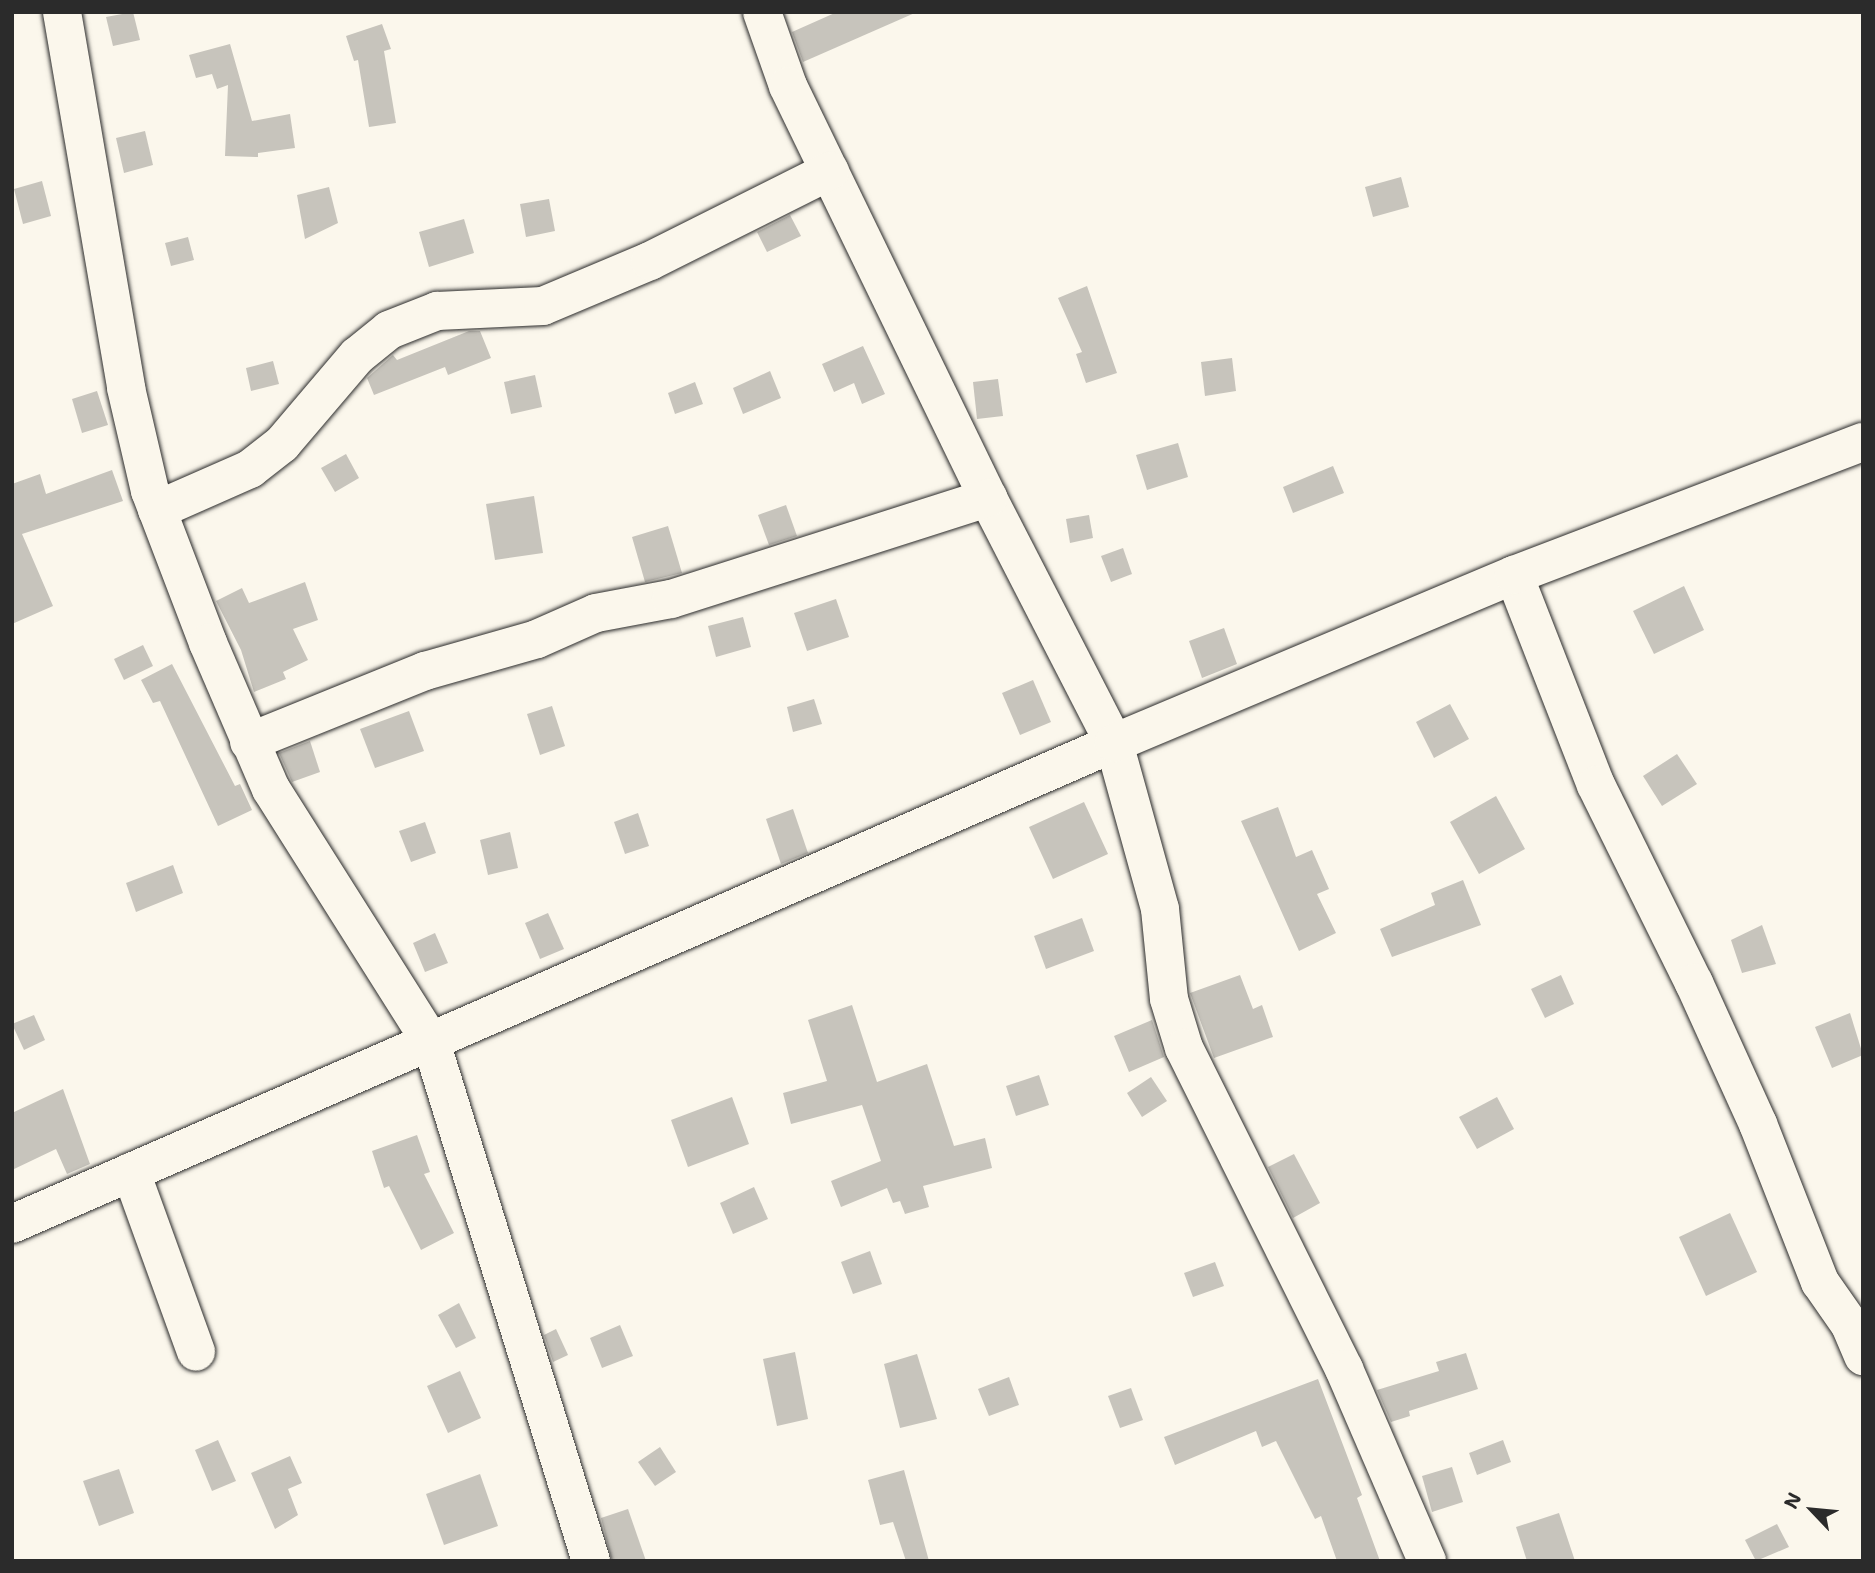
<!DOCTYPE html>
<style>
body{margin:0}
#map{position:relative;width:1875px;height:1573px;overflow:hidden;background:#fbf7ec;font-family:"Shantell Sans",sans-serif}
div>[style]{position:absolute}
[style*='--x']{left:calc(var(--x)*1px);top:calc(var(--y)*1px);width:calc(var(--w)*1px);rotate:calc(var(--a)*1deg)}
.building>*{inset:0;background:#c7c4bc}
.roads{filter:drop-shadow(0 0 2px #2b2b2b) drop-shadow(0 0 2px #2b2b2b)}
.minor>*{height:38px;margin:-19px;padding:0 19px;transform-origin:19px;border-radius:19px;background:#fbf7ec}
span{translate:-50% -50%;white-space:nowrap;text-align:center;line-height:1.15;-webkit-text-stroke:7px #fbf7ec;paint-order:stroke}
.frame{position:absolute;inset:0;border:14px solid #2b2b2b;pointer-events:none}
.north{position:absolute;left:1777px;top:1475px;width:70px;height:70px;-webkit-text-stroke:5px #fbf7ec;paint-order:stroke;rotate:296deg;font-size:19px;font-weight:700;line-height:28px;text-align:center;color:#2b2b2b}
.north::after{content:'';display:block;margin:auto;width:24px;height:32px;background:#2b2b2b;clip-path:polygon(50% 0,100% 100%,50% 72%,0 100%)}
</style>
<div id="map">
<div class="building">
<div style="clip-path:polygon(133px 12px,140px 40px,113px 46px,106px 17px)"></div>
<div style="clip-path:polygon(837px 12px,917px 12px,803px 62px,792px 32px)"></div>
<div style="clip-path:polygon(382px 24px,391px 49px,384px 51px,396px 123px,369px 127px,358px 60px,354px 61px,346px 36px)"></div>
<div style="clip-path:polygon(230px 44px,252px 121px,290px 114px,295px 148px,258px 153px,258px 157px,225px 156px,228px 85px,217px 89px,212px 74px,196px 78px,189px 55px)"></div>
<div style="clip-path:polygon(145px 131px,153px 165px,124px 173px,116px 138px)"></div>
<div style="clip-path:polygon(1401px 177px,1409px 207px,1373px 217px,1365px 187px)"></div>
<div style="clip-path:polygon(42px 181px,51px 216px,23px 224px,14px 189px)"></div>
<div style="clip-path:polygon(329px 187px,338px 223px,305px 239px,297px 195px)"></div>
<div style="clip-path:polygon(549px 199px,555px 231px,526px 237px,520px 204px)"></div>
<div style="clip-path:polygon(790px 215px,801px 236px,767px 252px,757px 232px)"></div>
<div style="clip-path:polygon(464px 219px,474px 253px,429px 267px,419px 232px)"></div>
<div style="clip-path:polygon(188px 237px,194px 260px,171px 266px,165px 243px)"></div>
<div style="clip-path:polygon(1087px 286px,1117px 373px,1086px 383px,1076px 354px,1082px 352px,1058px 298px)"></div>
<div style="clip-path:polygon(469px 331px,480px 331px,491px 358px,448px 375px,445px 367px,374px 395px,367px 378px,393px 355px,397px 360px)"></div>
<div style="clip-path:polygon(863px 346px,885px 394px,862px 404px,854px 383px,834px 392px,822px 364px)"></div>
<div style="clip-path:polygon(1232px 358px,1236px 391px,1205px 396px,1201px 362px)"></div>
<div style="clip-path:polygon(273px 361px,279px 384px,251px 391px,246px 368px)"></div>
<div style="clip-path:polygon(770px 371px,781px 398px,743px 414px,733px 388px)"></div>
<div style="clip-path:polygon(535px 375px,542px 407px,511px 414px,504px 382px)"></div>
<div style="clip-path:polygon(998px 379px,1003px 416px,977px 419px,973px 382px)"></div>
<div style="clip-path:polygon(695px 382px,703px 404px,675px 414px,668px 393px)"></div>
<div style="clip-path:polygon(97px 391px,108px 425px,82px 433px,72px 399px)"></div>
<div style="clip-path:polygon(1178px 443px,1188px 477px,1147px 490px,1136px 455px)"></div>
<div style="clip-path:polygon(346px 454px,359px 478px,335px 492px,321px 468px)"></div>
<div style="clip-path:polygon(1333px 466px,1344px 493px,1293px 513px,1283px 487px)"></div>
<div style="clip-path:polygon(112px 470px,123px 501px,22px 534px,53px 606px,12px 624px,12px 484px,40px 474px,46px 494px)"></div>
<div style="clip-path:polygon(534px 496px,543px 553px,495px 560px,486px 504px)"></div>
<div style="clip-path:polygon(786px 505px,797px 536px,769px 545px,758px 515px)"></div>
<div style="clip-path:polygon(1089px 515px,1093px 538px,1070px 543px,1066px 519px)"></div>
<div style="clip-path:polygon(668px 526px,682px 573px,645px 582px,632px 537px)"></div>
<div style="clip-path:polygon(1123px 548px,1132px 574px,1111px 582px,1101px 556px)"></div>
<div style="clip-path:polygon(305px 582px,318px 620px,293px 629px,308px 660px,283px 672px,286px 679px,254px 692px,241px 650px,216px 601px,242px 588px,249px 603px)"></div>
<div style="clip-path:polygon(1684px 586px,1704px 630px,1654px 654px,1633px 611px)"></div>
<div style="clip-path:polygon(836px 599px,849px 637px,807px 651px,794px 613px)"></div>
<div style="clip-path:polygon(743px 617px,751px 647px,716px 657px,708px 626px)"></div>
<div style="clip-path:polygon(1224px 628px,1237px 664px,1202px 678px,1189px 641px)"></div>
<div style="clip-path:polygon(143px 645px,153px 666px,124px 680px,114px 659px)"></div>
<div style="clip-path:polygon(172px 664px,235px 786px,240px 784px,252px 810px,218px 826px,160px 701px,153px 703px,141px 680px)"></div>
<div style="clip-path:polygon(1033px 680px,1051px 722px,1020px 735px,1002px 693px)"></div>
<div style="clip-path:polygon(814px 699px,822px 724px,793px 732px,787px 707px)"></div>
<div style="clip-path:polygon(1450px 704px,1469px 739px,1434px 758px,1416px 722px)"></div>
<div style="clip-path:polygon(552px 706px,565px 746px,540px 755px,527px 714px)"></div>
<div style="clip-path:polygon(409px 711px,424px 751px,375px 768px,360px 729px)"></div>
<div style="clip-path:polygon(310px 741px,320px 772px,292px 782px,279px 753px)"></div>
<div style="clip-path:polygon(1677px 754px,1697px 784px,1662px 806px,1643px 776px)"></div>
<div style="clip-path:polygon(1496px 796px,1525px 849px,1479px 874px,1450px 822px)"></div>
<div style="clip-path:polygon(1084px 802px,1108px 854px,1053px 879px,1029px 827px)"></div>
<div style="clip-path:polygon(1278px 807px,1296px 857px,1312px 850px,1329px 889px,1317px 894px,1336px 933px,1299px 951px,1241px 821px)"></div>
<div style="clip-path:polygon(793px 809px,808px 853px,781px 864px,766px 819px)"></div>
<div style="clip-path:polygon(638px 813px,649px 846px,625px 854px,614px 822px)"></div>
<div style="clip-path:polygon(425px 822px,436px 853px,411px 862px,399px 831px)"></div>
<div style="clip-path:polygon(510px 832px,518px 868px,488px 875px,480px 840px)"></div>
<div style="clip-path:polygon(173px 865px,183px 893px,136px 912px,126px 883px)"></div>
<div style="clip-path:polygon(1463px 880px,1481px 925px,1392px 957px,1380px 929px,1435px 905px,1431px 893px)"></div>
<div style="clip-path:polygon(548px 913px,564px 949px,540px 959px,525px 923px)"></div>
<div style="clip-path:polygon(1082px 918px,1094px 951px,1046px 969px,1034px 936px)"></div>
<div style="clip-path:polygon(1762px 925px,1776px 964px,1742px 973px,1731px 940px)"></div>
<div style="clip-path:polygon(435px 933px,448px 963px,425px 972px,413px 943px)"></div>
<div style="clip-path:polygon(1240px 975px,1253px 1009px,1262px 1005px,1273px 1037px,1214px 1058px,1190px 993px)"></div>
<div style="clip-path:polygon(1561px 975px,1574px 1004px,1545px 1018px,1531px 989px)"></div>
<div style="clip-path:polygon(852px 1005px,877px 1082px,927px 1064px,954px 1146px,985px 1138px,992px 1168px,923px 1186px,929px 1207px,905px 1214px,900px 1201px,893px 1203px,887px 1188px,841px 1207px,831px 1181px,881px 1161px,862px 1105px,791px 1124px,783px 1093px,827px 1081px,808px 1020px)"></div>
<div style="clip-path:polygon(1850px 1013px,1863px 1055px,1832px 1068px,1815px 1027px)"></div>
<div style="clip-path:polygon(34px 1015px,45px 1040px,24px 1050px,12px 1024px)"></div>
<div style="clip-path:polygon(1152px 1020px,1164px 1057px,1129px 1072px,1114px 1036px)"></div>
<div style="clip-path:polygon(1039px 1075px,1049px 1105px,1016px 1116px,1006px 1086px)"></div>
<div style="clip-path:polygon(1151px 1077px,1167px 1101px,1142px 1117px,1127px 1093px)"></div>
<div style="clip-path:polygon(63px 1089px,90px 1164px,67px 1174px,56px 1149px,12px 1170px,12px 1113px)"></div>
<div style="clip-path:polygon(732px 1097px,749px 1144px,688px 1167px,671px 1120px)"></div>
<div style="clip-path:polygon(1497px 1097px,1514px 1129px,1477px 1149px,1459px 1117px)"></div>
<div style="clip-path:polygon(417px 1135px,430px 1172px,424px 1174px,454px 1233px,421px 1250px,389px 1186px,384px 1188px,372px 1151px)"></div>
<div style="clip-path:polygon(1294px 1154px,1320px 1203px,1293px 1218px,1268px 1167px)"></div>
<div style="clip-path:polygon(754px 1187px,768px 1219px,733px 1234px,720px 1203px)"></div>
<div style="clip-path:polygon(1730px 1213px,1757px 1272px,1706px 1296px,1679px 1237px)"></div>
<div style="clip-path:polygon(870px 1251px,882px 1284px,853px 1294px,841px 1262px)"></div>
<div style="clip-path:polygon(1215px 1262px,1224px 1286px,1193px 1297px,1184px 1273px)"></div>
<div style="clip-path:polygon(459px 1303px,476px 1338px,456px 1348px,438px 1315px)"></div>
<div style="clip-path:polygon(620px 1325px,633px 1356px,602px 1368px,590px 1338px)"></div>
<div style="clip-path:polygon(556px 1329px,568px 1355px,553px 1362px,544px 1335px)"></div>
<div style="clip-path:polygon(795px 1352px,808px 1419px,777px 1426px,763px 1359px)"></div>
<div style="clip-path:polygon(1466px 1353px,1478px 1389px,1409px 1411px,1410px 1416px,1391px 1422px,1377px 1390px,1439px 1371px,1436px 1362px)"></div>
<div style="clip-path:polygon(917px 1354px,937px 1419px,900px 1428px,884px 1364px)"></div>
<div style="clip-path:polygon(460px 1371px,481px 1418px,448px 1433px,427px 1386px)"></div>
<div style="clip-path:polygon(1009px 1377px,1019px 1405px,989px 1416px,978px 1389px)"></div>
<div style="clip-path:polygon(1318px 1379px,1362px 1495px,1357px 1498px,1380px 1561px,1337px 1561px,1321px 1516px,1315px 1519px,1276px 1441px,1262px 1447px,1256px 1431px,1175px 1465px,1164px 1437px)"></div>
<div style="clip-path:polygon(1131px 1388px,1143px 1420px,1120px 1428px,1108px 1396px)"></div>
<div style="clip-path:polygon(218px 1440px,236px 1481px,212px 1491px,195px 1450px)"></div>
<div style="clip-path:polygon(1503px 1440px,1511px 1462px,1477px 1475px,1469px 1453px)"></div>
<div style="clip-path:polygon(660px 1447px,676px 1472px,655px 1486px,638px 1462px)"></div>
<div style="clip-path:polygon(290px 1456px,302px 1483px,288px 1489px,298px 1515px,275px 1529px,251px 1473px)"></div>
<div style="clip-path:polygon(1452px 1467px,1463px 1502px,1432px 1512px,1422px 1476px)"></div>
<div style="clip-path:polygon(119px 1469px,134px 1513px,99px 1526px,83px 1481px)"></div>
<div style="clip-path:polygon(904px 1470px,929px 1561px,906px 1561px,893px 1522px,880px 1525px,868px 1480px)"></div>
<div style="clip-path:polygon(480px 1474px,498px 1526px,444px 1545px,426px 1494px)"></div>
<div style="clip-path:polygon(628px 1509px,646px 1561px,612px 1561px,601px 1518px)"></div>
<div style="clip-path:polygon(1559px 1513px,1575px 1561px,1527px 1561px,1516px 1527px)"></div>
<div style="clip-path:polygon(1777px 1524px,1789px 1547px,1756px 1561px,1745px 1540px)"></div>
</div>
<div class="roads">
<div class="minor">
<div style="--x:62;--y:12;--w:381;--a:80.3"></div>
<div style="--x:126;--y:388;--w:106;--a:76.9"></div>
<div style="--x:150;--y:491;--w:163;--a:69.1"></div>
<div style="--x:208;--y:643;--w:159;--a:66.7"></div>
<div style="--x:271;--y:789;--w:299;--a:57.7"></div>
<div style="--x:431;--y:1042;--w:543;--a:72.87"></div>
<div style="--x:762;--y:12;--w:78;--a:70.6"></div>
<div style="--x:788;--y:86;--w:458;--a:64.1"></div>
<div style="--x:988;--y:498;--w:276;--a:62.8"></div>
<div style="--x:1114;--y:743;--w:172;--a:74.5"></div>
<div style="--x:1160;--y:909;--w:90;--a:84.3"></div>
<div style="--x:1169;--y:999;--w:51;--a:73"></div>
<div style="--x:1184;--y:1048;--w:359;--a:63.5"></div>
<div style="--x:1344;--y:1369;--w:209;--a:66.6"></div>
<div style="--x:157;--y:510;--w:102;--a:-23.8"></div>
<div style="--x:250;--y:469;--w:41;--a:-38"></div>
<div style="--x:282;--y:444;--w:116;--a:-49.6"></div>
<div style="--x:357;--y:356;--w:41;--a:-39.1"></div>
<div style="--x:389;--y:330;--w:52;--a:-21.6"></div>
<div style="--x:437;--y:311;--w:106;--a:-2.7"></div>
<div style="--x:543;--y:306;--w:116;--a:-22.8"></div>
<div style="--x:650;--y:261;--w:201;--a:-26.6"></div>
<div style="--x:1514;--y:575;--w:225;--a:68.7"></div>
<div style="--x:1596;--y:785;--w:221;--a:63.7"></div>
<div style="--x:1694;--y:983;--w:155;--a:65.6"></div>
<div style="--x:1758;--y:1124;--w:170;--a:68.6"></div>
<div style="--x:1820;--y:1282;--w:52;--a:55.1"></div>
<div style="--x:1850;--y:1325;--w:34;--a:67"></div>
<div style="--x:249;--y:742;--w:190;--a:-22"></div>
<div style="--x:425;--y:671;--w:116;--a:-15.9"></div>
<div style="--x:537;--y:639;--w:64;--a:-23.8"></div>
<div style="--x:596;--y:613;--w:76;--a:-10.6"></div>
<div style="--x:671;--y:599;--w:333;--a:-17.7"></div>
<div style="--x:131;--y:1172;--w:191;--a:70.1"></div>
<div style="--x:12;--y:1224;--w:1202;--a:-23.58"></div>
<div style="--x:1114;--y:743;--w:434;--a:-22.8"></div>
<div style="--x:1514;--y:575;--w:373;--a:-20.9"></div>
</div>
</div>
<div class="frame"></div>
<div class="north">N</div>
</div>
